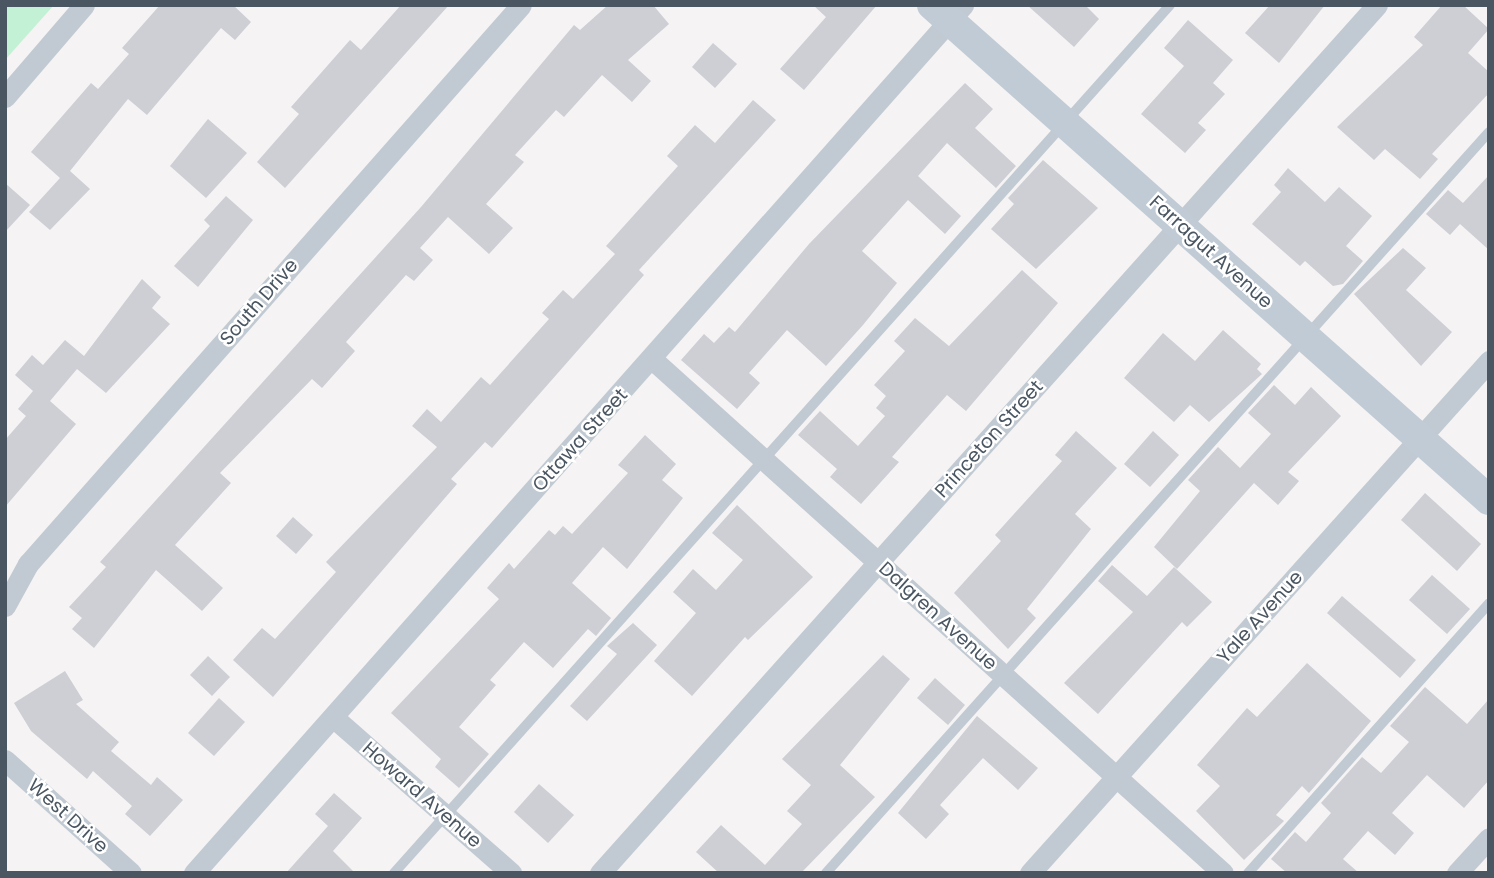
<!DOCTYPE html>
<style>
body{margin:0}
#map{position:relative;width:1494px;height:878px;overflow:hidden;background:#f5f3f3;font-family:Poppins,sans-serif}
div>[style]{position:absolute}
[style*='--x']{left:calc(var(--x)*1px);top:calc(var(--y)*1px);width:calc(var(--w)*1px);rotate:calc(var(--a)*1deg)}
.green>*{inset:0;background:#c3f1d5}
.building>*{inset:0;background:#cdcfd5}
.lane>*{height:10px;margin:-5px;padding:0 5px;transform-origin:5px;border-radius:5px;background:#c1cad2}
.street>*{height:21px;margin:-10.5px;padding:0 10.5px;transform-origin:10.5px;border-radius:10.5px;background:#c1cad2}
.secondary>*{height:30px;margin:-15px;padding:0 15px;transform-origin:15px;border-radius:15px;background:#c1cbd6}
span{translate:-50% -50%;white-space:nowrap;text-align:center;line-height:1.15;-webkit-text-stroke:5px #fff;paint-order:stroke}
.street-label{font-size:19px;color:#4a5661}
.frame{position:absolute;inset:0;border:7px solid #4a5661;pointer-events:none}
</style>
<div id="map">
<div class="green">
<div style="clip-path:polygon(5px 5px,54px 5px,5px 60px)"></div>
</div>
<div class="building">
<div style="clip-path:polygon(160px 5px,233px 5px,251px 22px,235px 40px,221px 28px,147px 115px,128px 99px,70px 171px,90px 189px,50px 230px,29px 212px,60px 178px,31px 152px,91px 83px,98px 89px,129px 54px,122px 48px)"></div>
<div style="clip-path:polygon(401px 5px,449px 5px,285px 188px,257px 162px,299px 114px,291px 107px,350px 40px,361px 50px)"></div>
<div style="clip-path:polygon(608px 5px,653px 5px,669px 24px,628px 60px,651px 81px,632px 102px,602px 75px,564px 117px,556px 110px,515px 155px,524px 162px,486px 204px,513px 228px,489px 254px,448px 217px,420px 248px,433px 260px,414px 281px,406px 275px,346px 342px,355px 351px,322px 388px,312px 379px,220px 473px,231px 483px,175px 545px,223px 588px,202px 611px,156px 570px,94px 648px,72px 629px,82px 618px,69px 607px,106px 567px,100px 562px,421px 207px,574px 25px,580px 30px)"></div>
<div style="clip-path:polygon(813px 5px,877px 5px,804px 90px,780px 69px,826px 17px)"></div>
<div style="clip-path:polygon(1027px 5px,1085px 5px,1099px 19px,1074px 47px)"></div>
<div style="clip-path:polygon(1270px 5px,1325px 5px,1279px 63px,1245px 33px)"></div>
<div style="clip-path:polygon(1442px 5px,1463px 5px,1489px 29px,1468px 53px,1489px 72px,1489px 93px,1432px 154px,1438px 159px,1420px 179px,1385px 149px,1374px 160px,1337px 127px,1423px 45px,1414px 37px)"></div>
<div style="clip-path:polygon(1188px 20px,1233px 60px,1213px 83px,1225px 94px,1198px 123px,1206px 130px,1185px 153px,1141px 114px,1184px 66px,1164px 48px)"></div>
<div style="clip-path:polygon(713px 43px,737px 64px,715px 88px,692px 67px)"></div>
<div style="clip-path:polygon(965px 83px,993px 109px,975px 128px,1016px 166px,996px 188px,947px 143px,918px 176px,961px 216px,945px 234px,908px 200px,862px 251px,897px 283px,863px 325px,826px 366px,787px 330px,749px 373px,760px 383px,737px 409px,681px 360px,704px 334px,714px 343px,729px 327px,735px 332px,809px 244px)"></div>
<div style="clip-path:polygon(753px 100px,776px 120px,639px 270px,644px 275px,492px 448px,485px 442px,451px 479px,457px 484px,273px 697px,233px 660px,262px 628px,275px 639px,336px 572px,326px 562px,437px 447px,412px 426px,427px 409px,441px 422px,481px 377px,490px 385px,549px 319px,542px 313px,563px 290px,573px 299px,615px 254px,606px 246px,678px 166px,667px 156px,695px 125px,715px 143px)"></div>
<div style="clip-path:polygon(208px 119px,247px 153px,206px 198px,170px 166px)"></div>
<div style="clip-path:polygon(1043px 160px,1098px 208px,1036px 269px,991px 229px,1014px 204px,1008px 198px)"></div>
<div style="clip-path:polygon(1288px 168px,1325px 202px,1339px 187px,1372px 216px,1346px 246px,1363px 261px,1343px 284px,1333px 286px,1305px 261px,1300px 266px,1252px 224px,1281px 192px,1274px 185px)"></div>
<div style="clip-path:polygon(1489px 175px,1489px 250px,1460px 224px,1450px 235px,1426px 214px,1448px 190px,1463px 203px)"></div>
<div style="clip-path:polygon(5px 183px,30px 205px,5px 232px)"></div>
<div style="clip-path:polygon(226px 196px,253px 220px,198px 287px,174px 266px,210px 226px,204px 220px)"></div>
<div style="clip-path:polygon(1403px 248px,1426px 268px,1406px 290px,1452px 332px,1421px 366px,1354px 294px)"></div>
<div style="clip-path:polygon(1022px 270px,1058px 303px,966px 411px,947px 395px,892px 457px,899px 462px,861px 504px,830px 477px,837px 469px,798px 435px,820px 411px,858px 446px,885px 416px,876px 408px,886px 396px,874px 385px,905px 351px,894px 341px,915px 318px,949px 346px)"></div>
<div style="clip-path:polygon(142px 279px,161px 297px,152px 308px,170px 324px,106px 393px,77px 369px,50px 401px,76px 424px,5px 507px,5px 440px,26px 416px,18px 409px,33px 391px,15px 375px,32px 355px,43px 365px,65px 340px,84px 356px)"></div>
<div style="clip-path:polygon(1223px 330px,1261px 364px,1257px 369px,1262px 374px,1209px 422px,1190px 405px,1174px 422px,1124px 378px,1163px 333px,1195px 361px)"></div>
<div style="clip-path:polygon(1274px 385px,1295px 405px,1311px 387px,1341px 416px,1288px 472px,1299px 481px,1278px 505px,1254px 483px,1177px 569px,1154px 547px,1200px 491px,1188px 480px,1218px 447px,1240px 468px,1271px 434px,1248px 413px)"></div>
<div style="clip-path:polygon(1076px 431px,1117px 468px,1075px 514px,1091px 529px,1027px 609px,1036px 618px,1008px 649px,954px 593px,1001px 541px,995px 535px,1062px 461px,1055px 455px)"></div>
<div style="clip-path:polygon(1153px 431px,1179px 455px,1150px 487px,1124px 464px)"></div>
<div style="clip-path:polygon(645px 435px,676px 464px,662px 480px,683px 498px,627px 569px,603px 547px,572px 583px,611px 618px,596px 636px,588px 629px,553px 668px,524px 642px,490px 680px,496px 685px,459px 727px,489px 754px,459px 788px,435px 767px,441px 759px,391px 713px,499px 599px,487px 588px,509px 563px,514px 569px,549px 530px,555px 535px,563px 526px,572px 534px,628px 473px,618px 465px)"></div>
<div style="clip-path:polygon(1425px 493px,1481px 544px,1457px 571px,1401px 520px)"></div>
<div style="clip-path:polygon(737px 505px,813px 577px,748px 640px,745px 637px,692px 696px,654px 661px,696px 613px,673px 592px,693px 569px,716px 590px,743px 560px,712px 533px)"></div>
<div style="clip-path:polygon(293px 517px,313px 535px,296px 554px,276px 536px)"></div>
<div style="clip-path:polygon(1112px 565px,1147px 596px,1174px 567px,1212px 602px,1187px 627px,1182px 622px,1098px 714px,1064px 683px,1133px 612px,1098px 581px)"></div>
<div style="clip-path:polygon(1432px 575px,1470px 609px,1447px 634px,1409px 600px)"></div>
<div style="clip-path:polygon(1342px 596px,1416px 660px,1400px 678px,1327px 613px)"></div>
<div style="clip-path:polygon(633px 623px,657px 645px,587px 721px,570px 706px,617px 654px,607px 646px)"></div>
<div style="clip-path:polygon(883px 655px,910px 679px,840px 765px,875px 797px,801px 873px,719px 873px,696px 852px,721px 825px,765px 865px,802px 824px,787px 811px,811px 785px,782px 759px)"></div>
<div style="clip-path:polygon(208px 656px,230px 677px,212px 696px,190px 675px)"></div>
<div style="clip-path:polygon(1307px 663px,1371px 721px,1309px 793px,1302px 786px,1276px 815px,1284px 821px,1244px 860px,1196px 811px,1220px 786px,1197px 765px,1247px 708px,1257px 717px)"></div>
<div style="clip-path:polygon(65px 671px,83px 700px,76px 704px,119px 742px,111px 751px,151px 785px,157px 777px,183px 800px,150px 836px,125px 814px,132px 806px,93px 771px,87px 779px,31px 731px,14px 703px)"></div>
<div style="clip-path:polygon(935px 678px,965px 705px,948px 725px,917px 698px)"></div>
<div style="clip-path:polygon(1425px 687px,1467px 724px,1489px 699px,1489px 780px,1464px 808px,1427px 775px,1392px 813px,1414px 833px,1395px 855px,1368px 831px,1343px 859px,1359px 873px,1287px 873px,1271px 859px,1295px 832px,1306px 842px,1331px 813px,1321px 803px,1362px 757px,1381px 773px,1409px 742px,1390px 726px)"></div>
<div style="clip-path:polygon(219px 698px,245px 722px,214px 756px,188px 733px)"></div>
<div style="clip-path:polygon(977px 716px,1038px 768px,1018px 790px,983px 758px,940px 805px,949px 814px,926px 839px,898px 813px)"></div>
<div style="clip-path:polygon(539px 784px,574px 815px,548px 843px,514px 812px)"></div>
<div style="clip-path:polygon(334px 793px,362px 818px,333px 851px,355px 873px,286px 873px,328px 826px,315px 814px)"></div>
</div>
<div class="lane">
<div style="--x:394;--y:873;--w:1164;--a:-48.2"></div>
<div style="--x:826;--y:873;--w:994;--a:-48.18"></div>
<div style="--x:1248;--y:873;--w:362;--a:-48.2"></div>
</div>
<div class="street">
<div style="--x:5;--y:97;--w:121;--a:-49.3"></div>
<div style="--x:652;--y:359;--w:768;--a:41.99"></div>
<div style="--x:5;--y:606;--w:48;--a:-61.3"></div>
<div style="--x:28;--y:564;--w:745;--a:-48.59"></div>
<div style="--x:333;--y:717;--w:237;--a:41.2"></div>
<div style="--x:5;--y:760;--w:169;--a:41.9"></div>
<div style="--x:194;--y:873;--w:1160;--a:-48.46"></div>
<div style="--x:600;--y:873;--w:1165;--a:-48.17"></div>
<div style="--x:1030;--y:873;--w:688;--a:-48.12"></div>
<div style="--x:1457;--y:873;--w:47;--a:-47.6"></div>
</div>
<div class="secondary">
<div style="--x:932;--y:5;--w:745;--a:41.63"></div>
</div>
<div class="street-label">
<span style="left:1211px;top:252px;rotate:42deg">Farragut Avenue</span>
<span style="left:259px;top:302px;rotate:-49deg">South Drive</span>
<span style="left:989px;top:439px;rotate:-48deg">Princeton Street</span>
<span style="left:580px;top:440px;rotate:-48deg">Ottawa Street</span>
<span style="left:938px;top:616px;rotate:42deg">Dalgren Avenue</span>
<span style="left:1260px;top:617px;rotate:-48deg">Yale Avenue</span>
<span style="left:422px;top:795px;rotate:41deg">Howard Avenue</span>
<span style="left:68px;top:816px;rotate:42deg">West Drive</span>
</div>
<div class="frame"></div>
</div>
